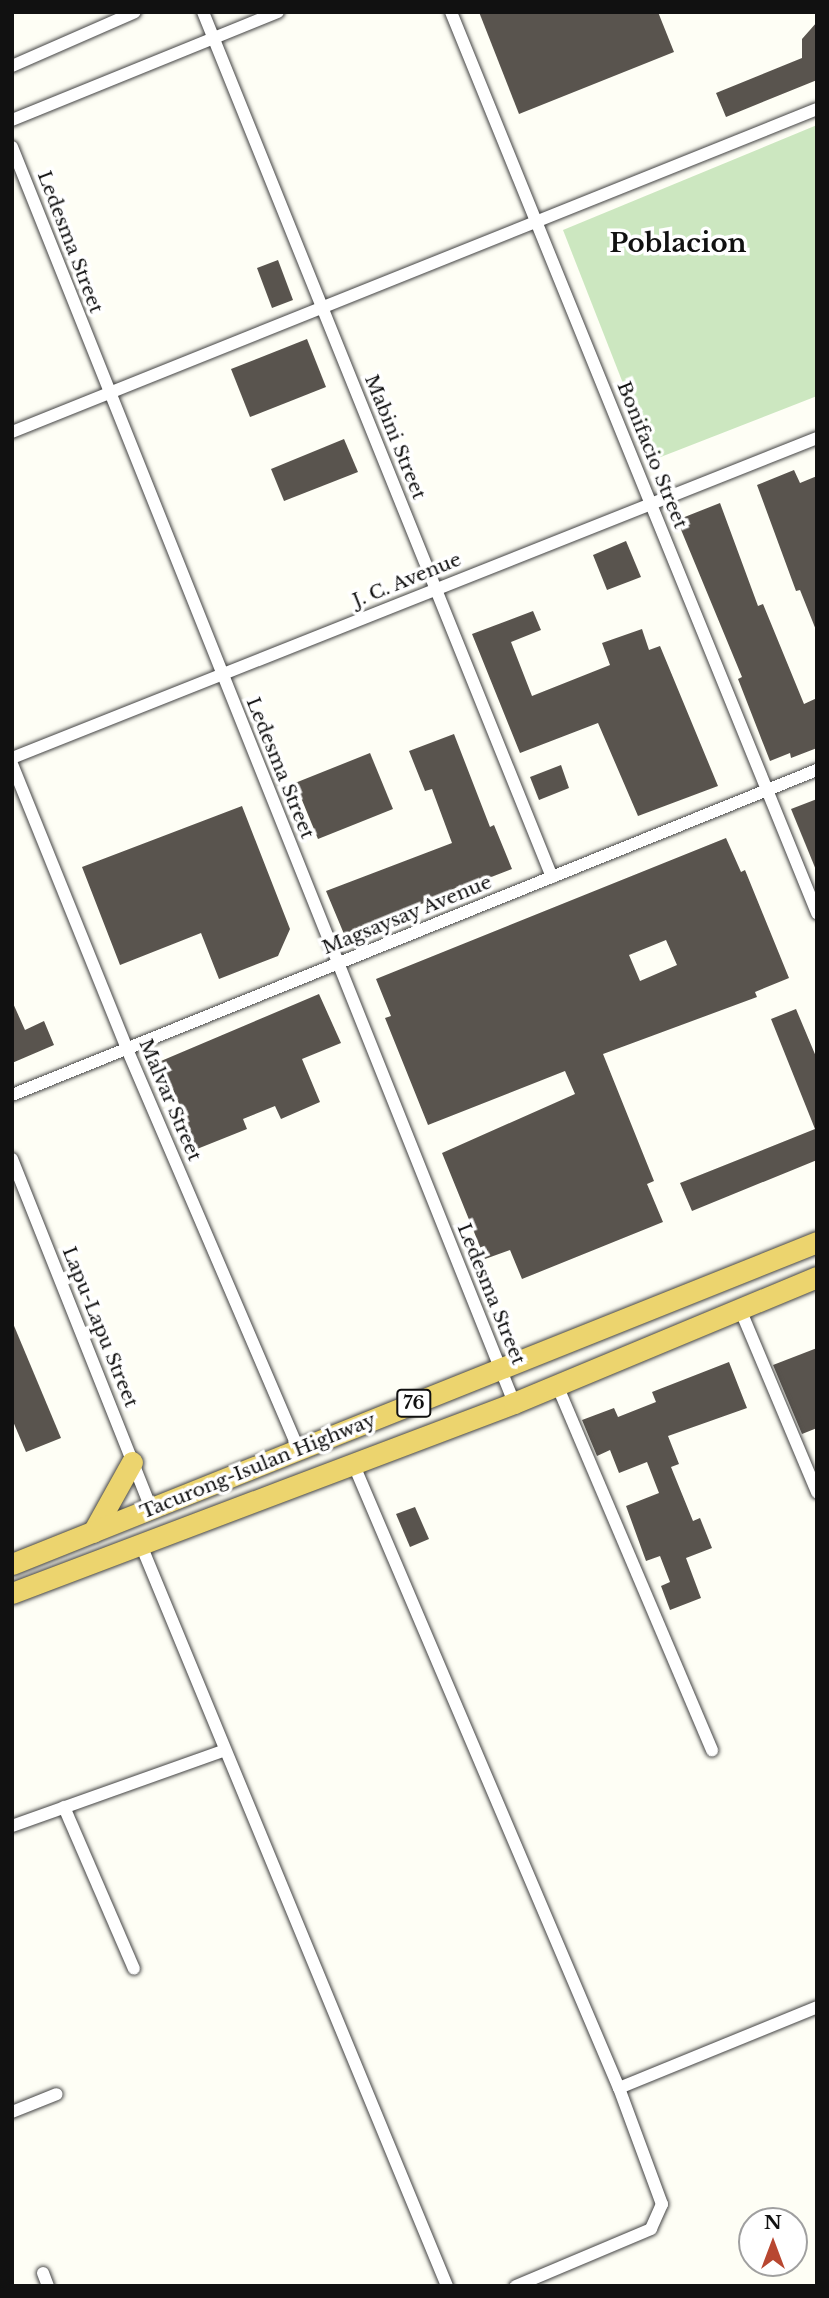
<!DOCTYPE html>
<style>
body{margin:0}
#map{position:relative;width:829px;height:2298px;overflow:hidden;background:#fefef5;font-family:"Libre Baskerville",serif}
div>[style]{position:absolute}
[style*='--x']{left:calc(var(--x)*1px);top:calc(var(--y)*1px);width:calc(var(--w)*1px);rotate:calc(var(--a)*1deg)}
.green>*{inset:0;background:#cce7c0}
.building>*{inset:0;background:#59544e}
.roads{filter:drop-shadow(0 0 2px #444) drop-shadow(0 0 2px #444)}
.minor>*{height:12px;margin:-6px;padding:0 6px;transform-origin:6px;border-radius:6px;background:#fff}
.trunk>*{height:21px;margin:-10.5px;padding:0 10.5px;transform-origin:10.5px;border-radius:10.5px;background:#ecd46e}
span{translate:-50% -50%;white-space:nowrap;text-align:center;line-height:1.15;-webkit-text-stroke:7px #fff;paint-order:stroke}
.shield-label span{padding:2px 5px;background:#fff;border:2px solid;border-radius:5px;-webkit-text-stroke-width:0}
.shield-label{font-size:18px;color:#111;font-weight:700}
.street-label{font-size:19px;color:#111}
.district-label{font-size:26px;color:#111;font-weight:700}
.frame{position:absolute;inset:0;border:14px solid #111;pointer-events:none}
.north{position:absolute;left:738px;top:2207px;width:70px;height:70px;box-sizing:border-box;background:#fff;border:2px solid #a0a0a0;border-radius:50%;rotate:0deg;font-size:19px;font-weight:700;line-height:28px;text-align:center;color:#111}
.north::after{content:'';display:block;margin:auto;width:24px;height:32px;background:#b84731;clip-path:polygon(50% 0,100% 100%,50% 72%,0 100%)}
</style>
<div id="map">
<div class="green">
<div style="clip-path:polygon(817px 125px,817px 396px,653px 460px,563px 230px)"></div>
</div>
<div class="building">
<div style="clip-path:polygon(479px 12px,658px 12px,674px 52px,519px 114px)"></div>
<div style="clip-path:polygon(817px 22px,817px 80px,726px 117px,716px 93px,802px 58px,802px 39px)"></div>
<div style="clip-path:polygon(278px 260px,293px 300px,272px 308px,257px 268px)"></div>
<div style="clip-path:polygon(307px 339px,326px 387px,250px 417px,231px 369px)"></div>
<div style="clip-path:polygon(344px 439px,358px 472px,284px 501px,271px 469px)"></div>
<div style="clip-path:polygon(794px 470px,800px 483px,817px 476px,816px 630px,800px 590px,796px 591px,757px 485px)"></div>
<div style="clip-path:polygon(720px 503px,758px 606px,763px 604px,804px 704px,817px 698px,817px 748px,791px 758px,790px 753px,770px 761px,738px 679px,742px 677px,677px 520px)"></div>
<div style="clip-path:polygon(626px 541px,641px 577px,607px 590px,593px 555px)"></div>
<div style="clip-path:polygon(533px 611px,541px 630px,511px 642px,532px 696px,610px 665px,602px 643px,642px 629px,649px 650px,660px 646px,718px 786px,638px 816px,598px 723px,520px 753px,472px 634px)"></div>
<div style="clip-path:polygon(454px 734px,490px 827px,494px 825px,512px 869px,344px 934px,326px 891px,452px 843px,432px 789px,425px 791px,409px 751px)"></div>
<div style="clip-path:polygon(370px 753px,393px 809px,318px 839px,295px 783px)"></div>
<div style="clip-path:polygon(561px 765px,569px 788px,539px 800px,530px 777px)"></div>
<div style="clip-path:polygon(817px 799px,817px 870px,816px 870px,791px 809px)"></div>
<div style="clip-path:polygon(242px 806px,290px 929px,278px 956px,219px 979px,201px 933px,120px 965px,82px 867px)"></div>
<div style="clip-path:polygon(evenodd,726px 838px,741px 872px,745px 870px,789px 978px,755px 992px,757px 997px,603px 1054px,654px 1181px,647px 1184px,663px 1222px,522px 1279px,510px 1250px,485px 1259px,442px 1153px,575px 1094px,565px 1071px,428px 1125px,385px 1018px,391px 1016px,376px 979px,726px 838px,666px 940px,677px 965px,640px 981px,629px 955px,666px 940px)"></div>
<div style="clip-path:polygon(319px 994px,341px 1043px,302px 1059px,320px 1102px,281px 1119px,275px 1106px,243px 1119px,247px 1129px,192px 1151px,183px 1127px,188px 1125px,161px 1061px)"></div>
<div style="clip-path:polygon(12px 1001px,25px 1030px,44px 1021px,54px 1045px,12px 1063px)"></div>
<div style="clip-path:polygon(796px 1009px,817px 1059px,817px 1160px,692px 1211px,680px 1183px,815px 1129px,771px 1019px)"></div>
<div style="clip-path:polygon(12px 1321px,61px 1438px,26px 1452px,12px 1419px)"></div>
<div style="clip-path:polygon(817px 1348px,817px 1428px,802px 1434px,773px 1365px)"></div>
<div style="clip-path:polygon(729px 1362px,747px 1408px,668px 1436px,679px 1464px,671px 1467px,693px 1521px,700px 1518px,712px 1548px,686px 1558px,701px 1598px,670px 1610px,661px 1586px,670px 1582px,660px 1556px,646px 1561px,626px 1506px,659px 1493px,647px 1462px,619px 1473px,610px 1450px,597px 1456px,582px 1420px,614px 1408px,618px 1417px,656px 1402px,652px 1392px)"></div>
<div style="clip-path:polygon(415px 1507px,429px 1539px,410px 1547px,396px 1514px)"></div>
</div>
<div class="roads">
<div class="minor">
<div style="--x:203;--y:12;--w:933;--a:68.03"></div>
<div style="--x:451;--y:12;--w:973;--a:67.89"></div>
<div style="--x:12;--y:66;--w:134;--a:-23.7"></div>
<div style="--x:12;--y:120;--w:287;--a:-22.1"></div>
<div style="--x:12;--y:147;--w:1353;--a:68.21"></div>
<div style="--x:12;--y:432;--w:867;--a:-21.86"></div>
<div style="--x:12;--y:758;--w:866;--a:-21.68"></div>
<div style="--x:12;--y:764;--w:307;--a:68"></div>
<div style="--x:127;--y:1049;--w:436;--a:66.8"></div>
<div style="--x:12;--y:1095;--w:868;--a:-21.99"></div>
<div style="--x:12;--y:1159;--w:377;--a:68.3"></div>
<div style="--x:740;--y:1309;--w:199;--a:67.2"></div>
<div style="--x:557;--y:1385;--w:397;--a:67"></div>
<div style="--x:353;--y:1463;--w:679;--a:66.95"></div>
<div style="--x:619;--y:2088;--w:124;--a:69.7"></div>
<div style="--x:662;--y:2204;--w:27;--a:114"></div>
<div style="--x:651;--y:2229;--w:147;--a:157.1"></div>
<div style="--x:141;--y:1545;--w:802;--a:67.56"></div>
<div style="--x:64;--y:1807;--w:176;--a:66.6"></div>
<div style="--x:12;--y:1826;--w:224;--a:-19.6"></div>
<div style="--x:619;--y:2088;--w:214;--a:-22.2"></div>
<div style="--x:12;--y:2112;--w:48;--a:-21.8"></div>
<div style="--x:43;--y:2273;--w:14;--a:69"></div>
</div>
<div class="trunk">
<div style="--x:93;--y:1532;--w:80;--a:-60.9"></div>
<div style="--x:12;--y:1564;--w:867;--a:-21.8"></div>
<div style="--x:12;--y:1593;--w:537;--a:-20.73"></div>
<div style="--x:514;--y:1403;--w:328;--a:-22.6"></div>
</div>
</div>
<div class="shield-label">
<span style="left:414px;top:1403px">76</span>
</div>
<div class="street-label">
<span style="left:70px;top:242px;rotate:69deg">Ledesma Street</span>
<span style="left:395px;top:437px;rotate:68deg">Mabini Street</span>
<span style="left:652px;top:455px;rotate:68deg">Bonifacio Street</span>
<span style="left:407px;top:580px;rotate:-22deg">J. C. Avenue</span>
<span style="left:280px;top:768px;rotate:68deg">Ledesma Street</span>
<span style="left:407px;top:915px;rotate:-22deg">Magsaysay Avenue</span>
<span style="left:170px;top:1100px;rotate:67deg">Malvar Street</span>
<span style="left:491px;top:1294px;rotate:68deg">Ledesma Street</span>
<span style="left:100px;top:1327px;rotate:68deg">Lapu-Lapu Street</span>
<span style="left:258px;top:1466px;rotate:-22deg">Tacurong-Isulan Highway</span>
</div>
<div class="district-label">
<span style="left:678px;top:244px">Poblacion</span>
</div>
<div class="frame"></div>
<div class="north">N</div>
</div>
